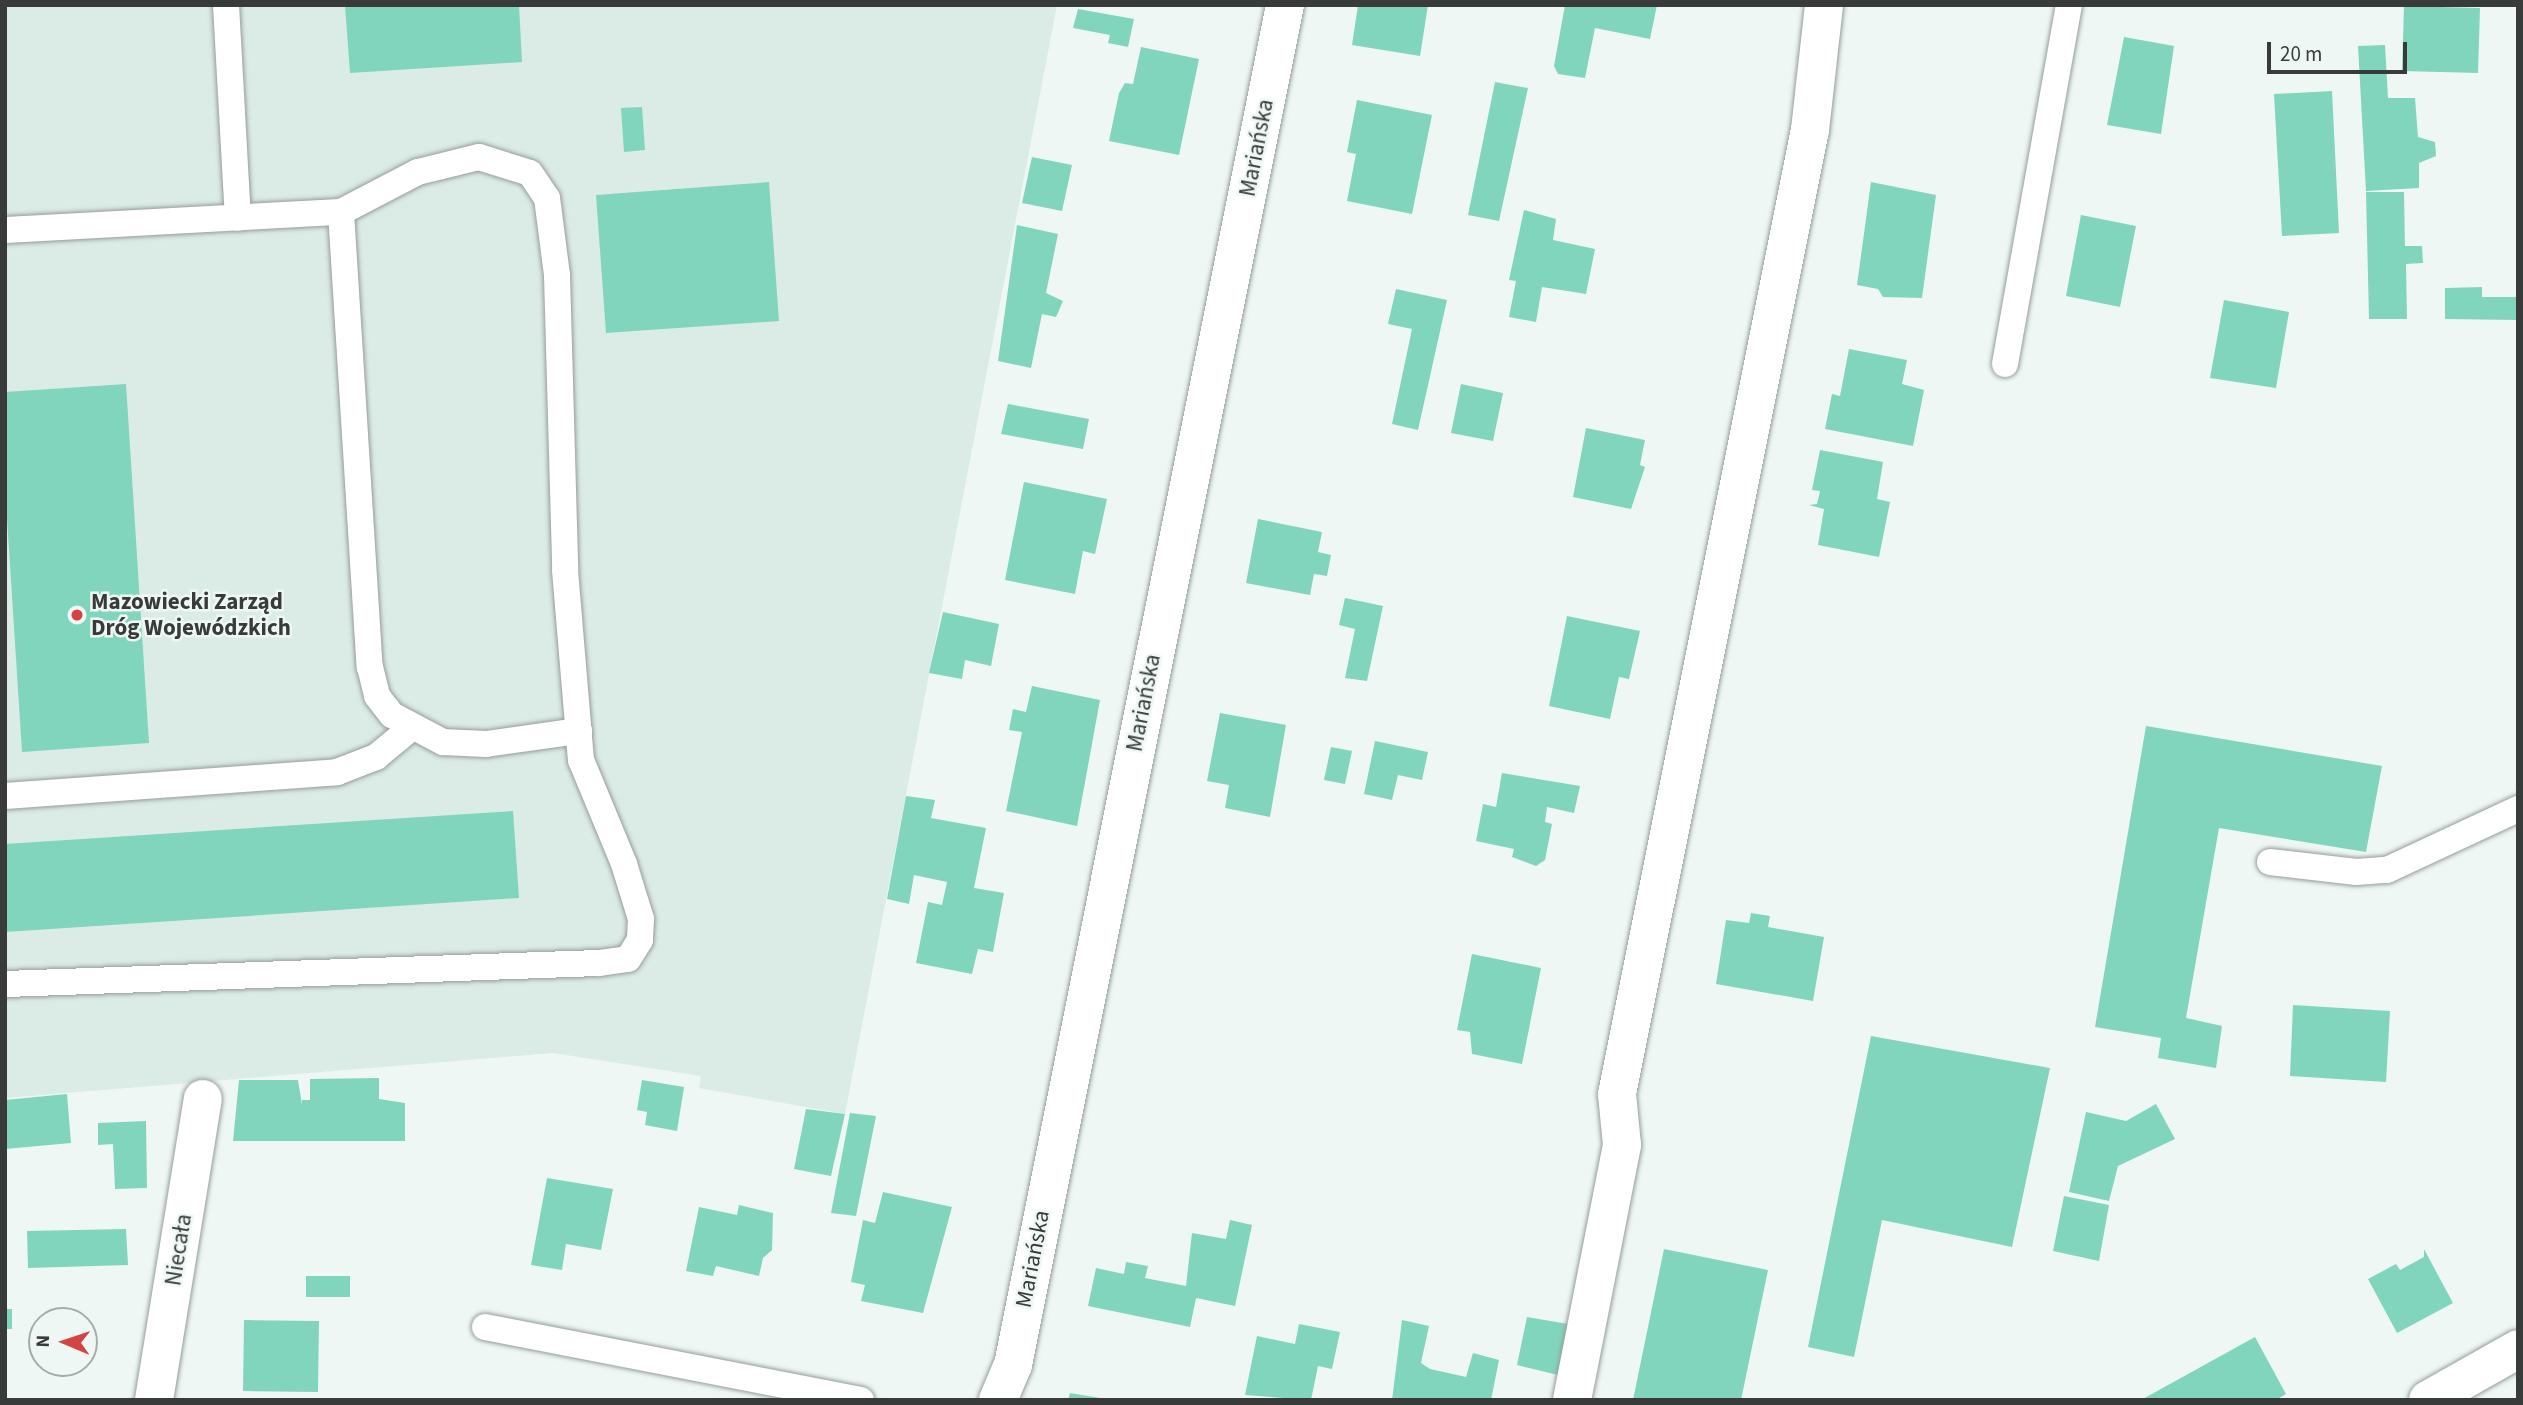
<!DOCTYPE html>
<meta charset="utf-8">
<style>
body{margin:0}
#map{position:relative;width:2523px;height:1405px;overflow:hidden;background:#eef7f4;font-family:"Source Sans 3",sans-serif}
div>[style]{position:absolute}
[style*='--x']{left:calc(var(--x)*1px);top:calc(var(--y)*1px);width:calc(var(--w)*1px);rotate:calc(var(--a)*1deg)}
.built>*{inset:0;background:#dbebe6}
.building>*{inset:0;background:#82d5bd}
.roads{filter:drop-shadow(0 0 2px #969d9b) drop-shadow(0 0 2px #969d9b)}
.lane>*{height:26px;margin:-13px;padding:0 13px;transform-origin:13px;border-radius:13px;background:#fff}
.street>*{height:38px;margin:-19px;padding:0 19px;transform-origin:19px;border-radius:19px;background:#fff}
.dots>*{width:19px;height:19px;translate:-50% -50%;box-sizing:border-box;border:4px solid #eef7f4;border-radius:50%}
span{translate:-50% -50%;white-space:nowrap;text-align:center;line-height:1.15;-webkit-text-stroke:5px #eef7f4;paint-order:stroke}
.street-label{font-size:23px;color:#383b3a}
.poi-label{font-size:23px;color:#383b3a;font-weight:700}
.left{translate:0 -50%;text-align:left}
.frame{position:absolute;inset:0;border:7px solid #383b3a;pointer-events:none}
.north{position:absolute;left:28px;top:1307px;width:70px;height:70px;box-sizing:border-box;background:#eef7f4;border:2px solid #a5acaa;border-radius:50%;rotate:272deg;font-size:19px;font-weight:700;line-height:28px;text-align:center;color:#383b3a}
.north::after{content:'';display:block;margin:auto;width:24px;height:32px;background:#d34443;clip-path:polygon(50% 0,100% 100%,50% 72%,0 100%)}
.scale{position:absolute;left:2267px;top:42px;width:140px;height:32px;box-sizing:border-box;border:4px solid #383b3a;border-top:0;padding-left:9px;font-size:21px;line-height:24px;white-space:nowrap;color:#383b3a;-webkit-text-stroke:5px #eef7f4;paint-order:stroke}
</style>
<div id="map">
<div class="built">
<div style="clip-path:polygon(5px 5px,1057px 5px,845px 1114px,699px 1088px,701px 1076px,553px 1053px,5px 1098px)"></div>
</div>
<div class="building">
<div style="clip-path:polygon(345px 5px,519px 5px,522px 62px,350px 73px)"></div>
<div style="clip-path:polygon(1358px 5px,1428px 5px,1420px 56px,1352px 45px)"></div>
<div style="clip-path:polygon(1565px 5px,1657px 5px,1650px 39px,1595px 28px,1585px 78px,1558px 74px,1554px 66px)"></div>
<div style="clip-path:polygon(2404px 6px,2480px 8px,2478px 73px,2402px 71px)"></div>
<div style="clip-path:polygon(1078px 9px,1134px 19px,1128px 47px,1108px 43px,1110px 35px,1073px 28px)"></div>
<div style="clip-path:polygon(2124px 37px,2174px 46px,2161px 134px,2107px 125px)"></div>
<div style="clip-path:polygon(2385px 45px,2388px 98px,2415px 98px,2418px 137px,2435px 142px,2436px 156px,2419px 163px,2419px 188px,2366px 191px,2358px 46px)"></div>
<div style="clip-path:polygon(1141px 47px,1199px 59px,1179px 155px,1109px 141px,1119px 93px,1125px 83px,1133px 84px)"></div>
<div style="clip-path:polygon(1495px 82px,1528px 88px,1499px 221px,1468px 215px)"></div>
<div style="clip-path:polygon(2332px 91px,2339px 233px,2282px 236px,2274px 94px)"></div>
<div style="clip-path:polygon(1357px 100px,1432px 115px,1412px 214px,1347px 201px,1356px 154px,1347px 152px)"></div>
<div style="clip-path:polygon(642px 107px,645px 150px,624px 152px,621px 108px)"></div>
<div style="clip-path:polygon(1032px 157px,1072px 165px,1062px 211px,1022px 203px)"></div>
<div style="clip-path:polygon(769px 182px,779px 321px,606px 333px,596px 195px)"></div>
<div style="clip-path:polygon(1871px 182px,1936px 195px,1922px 298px,1883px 297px,1878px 289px,1857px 285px)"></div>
<div style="clip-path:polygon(2366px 192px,2404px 192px,2405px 246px,2422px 246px,2423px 263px,2406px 264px,2407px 319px,2369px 319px)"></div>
<div style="clip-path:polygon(1524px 210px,1556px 219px,1553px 240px,1595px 249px,1586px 294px,1542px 287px,1536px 322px,1509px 317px,1516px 281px,1509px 280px)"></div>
<div style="clip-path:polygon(2081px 215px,2136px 226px,2120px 307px,2066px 296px)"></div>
<div style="clip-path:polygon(1017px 225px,1058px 234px,1046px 293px,1063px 301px,1056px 317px,1042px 314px,1031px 368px,998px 361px)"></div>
<div style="clip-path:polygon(2482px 287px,2482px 297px,2518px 297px,2518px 320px,2445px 319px,2445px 288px)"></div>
<div style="clip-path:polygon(1396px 289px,1447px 300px,1418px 430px,1392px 424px,1412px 329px,1388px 324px)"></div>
<div style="clip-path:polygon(2224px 300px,2289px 312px,2276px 388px,2210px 378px)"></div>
<div style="clip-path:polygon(1849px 349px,1907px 360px,1902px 384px,1924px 390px,1913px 446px,1825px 429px,1832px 394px,1840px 396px)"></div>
<div style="clip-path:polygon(126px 384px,149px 743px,22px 752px,5px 487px,5px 392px)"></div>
<div style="clip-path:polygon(1461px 384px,1503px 393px,1493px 441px,1451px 433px)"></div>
<div style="clip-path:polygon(1008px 404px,1089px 419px,1083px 449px,1001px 434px)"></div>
<div style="clip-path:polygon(1586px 428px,1645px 440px,1640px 465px,1645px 467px,1631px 509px,1573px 497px)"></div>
<div style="clip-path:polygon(1820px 450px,1883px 462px,1877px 499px,1890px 502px,1879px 557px,1818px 545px,1824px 509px,1809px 505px,1817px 504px,1820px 491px,1812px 490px)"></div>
<div style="clip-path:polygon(1024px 482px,1107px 499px,1095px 554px,1083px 551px,1075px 594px,1005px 580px)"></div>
<div style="clip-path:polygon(1258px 519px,1322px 532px,1318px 552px,1331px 555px,1327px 576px,1314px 574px,1310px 595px,1246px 583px)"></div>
<div style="clip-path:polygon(1345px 598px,1383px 606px,1367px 681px,1345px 678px,1355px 629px,1339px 625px)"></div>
<div style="clip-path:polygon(943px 612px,999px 624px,991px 666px,965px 660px,962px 679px,929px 673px)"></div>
<div style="clip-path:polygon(1567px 616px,1640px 631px,1629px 679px,1619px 677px,1610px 719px,1549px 706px)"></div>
<div style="clip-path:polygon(1032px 686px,1100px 700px,1077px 826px,1006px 811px,1022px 732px,1009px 730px,1013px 709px,1026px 712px)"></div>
<div style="clip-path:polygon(1220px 713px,1286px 725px,1270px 817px,1225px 808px,1229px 785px,1207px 781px)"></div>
<div style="clip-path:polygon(2146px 726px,2382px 766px,2366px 852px,2219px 828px,2186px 1018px,2222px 1026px,2216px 1068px,2158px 1058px,2161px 1038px,2095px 1027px)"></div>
<div style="clip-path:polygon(1375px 741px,1428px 752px,1422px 780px,1398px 775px,1392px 800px,1364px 794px)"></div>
<div style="clip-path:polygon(1331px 747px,1352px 751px,1345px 784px,1324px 780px)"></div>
<div style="clip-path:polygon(1502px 773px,1580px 786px,1574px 813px,1547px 807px,1545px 822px,1552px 824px,1545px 860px,1536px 866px,1512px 857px,1514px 849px,1476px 841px,1483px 804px,1496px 807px)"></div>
<div style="clip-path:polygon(906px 796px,935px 800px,931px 818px,986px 828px,974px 888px,1004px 893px,993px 952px,978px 949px,972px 974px,916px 963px,928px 902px,942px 905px,947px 882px,914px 875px,909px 904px,887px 899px)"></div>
<div style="clip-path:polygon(513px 811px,519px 898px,5px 932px,5px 844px)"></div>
<div style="clip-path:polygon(1751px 913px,1770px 916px,1768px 927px,1824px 937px,1813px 1001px,1716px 984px,1726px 920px,1749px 923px)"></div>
<div style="clip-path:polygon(1472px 954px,1541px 968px,1522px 1064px,1472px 1054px,1470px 1032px,1457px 1030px)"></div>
<div style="clip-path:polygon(2293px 1005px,2390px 1011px,2386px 1082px,2290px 1076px)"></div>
<div style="clip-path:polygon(1871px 1036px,2050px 1068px,2012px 1247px,1882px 1220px,1854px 1357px,1808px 1347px)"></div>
<div style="clip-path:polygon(379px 1078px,379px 1099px,405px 1103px,405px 1141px,233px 1141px,239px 1080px,298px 1080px,302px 1105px,302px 1100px,310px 1100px,310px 1079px)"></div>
<div style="clip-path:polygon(642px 1080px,684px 1087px,677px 1131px,645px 1125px,647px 1112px,637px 1110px)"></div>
<div style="clip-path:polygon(67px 1094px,71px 1143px,5px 1149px,5px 1100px)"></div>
<div style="clip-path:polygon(2156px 1104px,2175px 1139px,2118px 1166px,2109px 1201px,2069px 1192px,2086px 1112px,2126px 1121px)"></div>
<div style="clip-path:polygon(806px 1109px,845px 1114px,831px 1176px,794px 1169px)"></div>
<div style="clip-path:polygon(850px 1113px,876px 1116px,856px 1216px,831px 1213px)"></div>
<div style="clip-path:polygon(146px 1121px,147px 1188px,115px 1189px,113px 1144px,98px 1145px,98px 1123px)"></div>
<div style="clip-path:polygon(547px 1178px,613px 1189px,601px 1250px,566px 1244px,562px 1270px,531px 1265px)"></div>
<div style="clip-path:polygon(883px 1192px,952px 1207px,923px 1313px,861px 1301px,865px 1285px,851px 1282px,863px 1220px,875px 1223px)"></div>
<div style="clip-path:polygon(2064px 1196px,2109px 1205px,2099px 1261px,2053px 1251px)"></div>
<div style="clip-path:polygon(739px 1205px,773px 1213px,772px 1250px,763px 1258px,759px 1276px,716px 1266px,713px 1276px,686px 1271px,699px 1207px,737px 1215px)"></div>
<div style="clip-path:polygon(1230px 1220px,1252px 1225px,1235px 1306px,1196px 1298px,1190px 1327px,1088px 1306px,1096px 1268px,1124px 1274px,1126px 1262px,1148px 1266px,1145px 1278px,1186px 1286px,1192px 1233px,1226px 1239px)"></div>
<div style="clip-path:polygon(126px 1229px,128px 1265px,28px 1268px,27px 1231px)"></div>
<div style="clip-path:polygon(1664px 1249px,1768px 1270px,1741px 1400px,1633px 1400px)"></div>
<div style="clip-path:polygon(2424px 1249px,2453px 1303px,2397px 1333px,2368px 1279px,2396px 1264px,2400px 1270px,2424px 1257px)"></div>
<div style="clip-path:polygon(306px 1276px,350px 1276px,350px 1297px,306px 1297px)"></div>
<div style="clip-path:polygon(5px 1309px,12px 1309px,12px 1329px,5px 1329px)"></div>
<div style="clip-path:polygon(1527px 1317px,1568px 1324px,1558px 1375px,1517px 1365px)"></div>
<div style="clip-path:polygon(244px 1320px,319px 1321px,318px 1392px,243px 1391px)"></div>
<div style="clip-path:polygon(1402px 1320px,1429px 1326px,1421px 1363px,1430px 1369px,1466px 1377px,1473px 1353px,1499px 1360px,1491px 1400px,1392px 1400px)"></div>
<div style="clip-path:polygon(1299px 1324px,1340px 1332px,1332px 1369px,1318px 1366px,1311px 1400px,1245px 1395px,1257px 1336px,1295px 1344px)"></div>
<div style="clip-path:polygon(2255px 1337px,2286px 1394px,2276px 1400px,2141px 1400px)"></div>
<div style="clip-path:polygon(1070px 1393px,1100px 1398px,1100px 1400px,1068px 1400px)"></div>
</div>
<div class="roads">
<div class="lane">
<div style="--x:226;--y:5;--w:213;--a:86.8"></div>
<div style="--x:341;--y:212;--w:456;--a:86.4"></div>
<div style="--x:370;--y:667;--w:30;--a:76"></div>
<div style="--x:377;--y:696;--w:24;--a:52"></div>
<div style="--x:392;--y:715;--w:58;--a:27.9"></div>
<div style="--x:443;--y:742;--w:43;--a:2.7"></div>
<div style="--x:486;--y:744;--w:94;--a:-8"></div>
<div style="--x:5;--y:230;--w:336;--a:-3.1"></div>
<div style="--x:341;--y:212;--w:87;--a:-27.5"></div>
<div style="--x:418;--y:172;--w:63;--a:-13.8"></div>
<div style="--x:479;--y:157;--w:53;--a:17.4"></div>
<div style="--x:530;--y:173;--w:30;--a:56"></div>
<div style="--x:547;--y:198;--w:78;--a:82.6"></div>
<div style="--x:557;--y:275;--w:295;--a:88.4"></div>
<div style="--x:565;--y:570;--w:191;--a:85.2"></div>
<div style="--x:581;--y:760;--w:113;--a:67.5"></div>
<div style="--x:624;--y:864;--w:58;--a:72.8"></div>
<div style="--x:641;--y:919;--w:21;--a:93"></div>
<div style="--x:640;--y:940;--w:22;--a:122"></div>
<div style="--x:628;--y:959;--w:30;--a:172"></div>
<div style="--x:598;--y:963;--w:593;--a:177.97"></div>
<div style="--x:2005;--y:364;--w:365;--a:-79.9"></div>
<div style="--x:5;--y:796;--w:333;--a:-4.1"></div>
<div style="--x:337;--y:772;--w:42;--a:-21"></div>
<div style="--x:376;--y:757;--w:45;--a:-39.6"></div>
<div style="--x:2270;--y:862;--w:87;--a:6.6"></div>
<div style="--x:2356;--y:872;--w:31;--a:-4"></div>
<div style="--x:2387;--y:870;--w:145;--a:-25"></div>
<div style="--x:485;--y:1327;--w:383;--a:11"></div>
</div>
<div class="street">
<div style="--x:154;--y:1400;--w:305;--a:-80.8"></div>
<div style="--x:998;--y:1400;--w:38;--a:-67"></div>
<div style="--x:1013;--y:1365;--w:1387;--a:-78.69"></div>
<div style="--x:1572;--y:1400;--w:260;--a:-78.9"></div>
<div style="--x:1622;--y:1145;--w:51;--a:-95.6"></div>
<div style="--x:1617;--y:1094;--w:983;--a:-78.68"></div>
<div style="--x:1810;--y:130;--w:126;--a:-83.6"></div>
<div style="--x:2428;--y:1400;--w:103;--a:-29.5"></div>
</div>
</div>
<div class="dots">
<div style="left:77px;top:615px;background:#d34443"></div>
</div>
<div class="street-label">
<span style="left:1257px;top:148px;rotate:-79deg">Mariańska</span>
<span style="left:1144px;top:703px;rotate:-79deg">Mariańska</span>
<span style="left:179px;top:1250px;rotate:-81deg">Niecała</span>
<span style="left:1033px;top:1259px;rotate:-79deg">Mariańska</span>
</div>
<div class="poi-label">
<span class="left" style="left:91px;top:615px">Mazowiecki Zarząd<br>Dróg Wojewódzkich</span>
</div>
<div class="frame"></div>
<div class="north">N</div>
<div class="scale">20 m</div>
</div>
